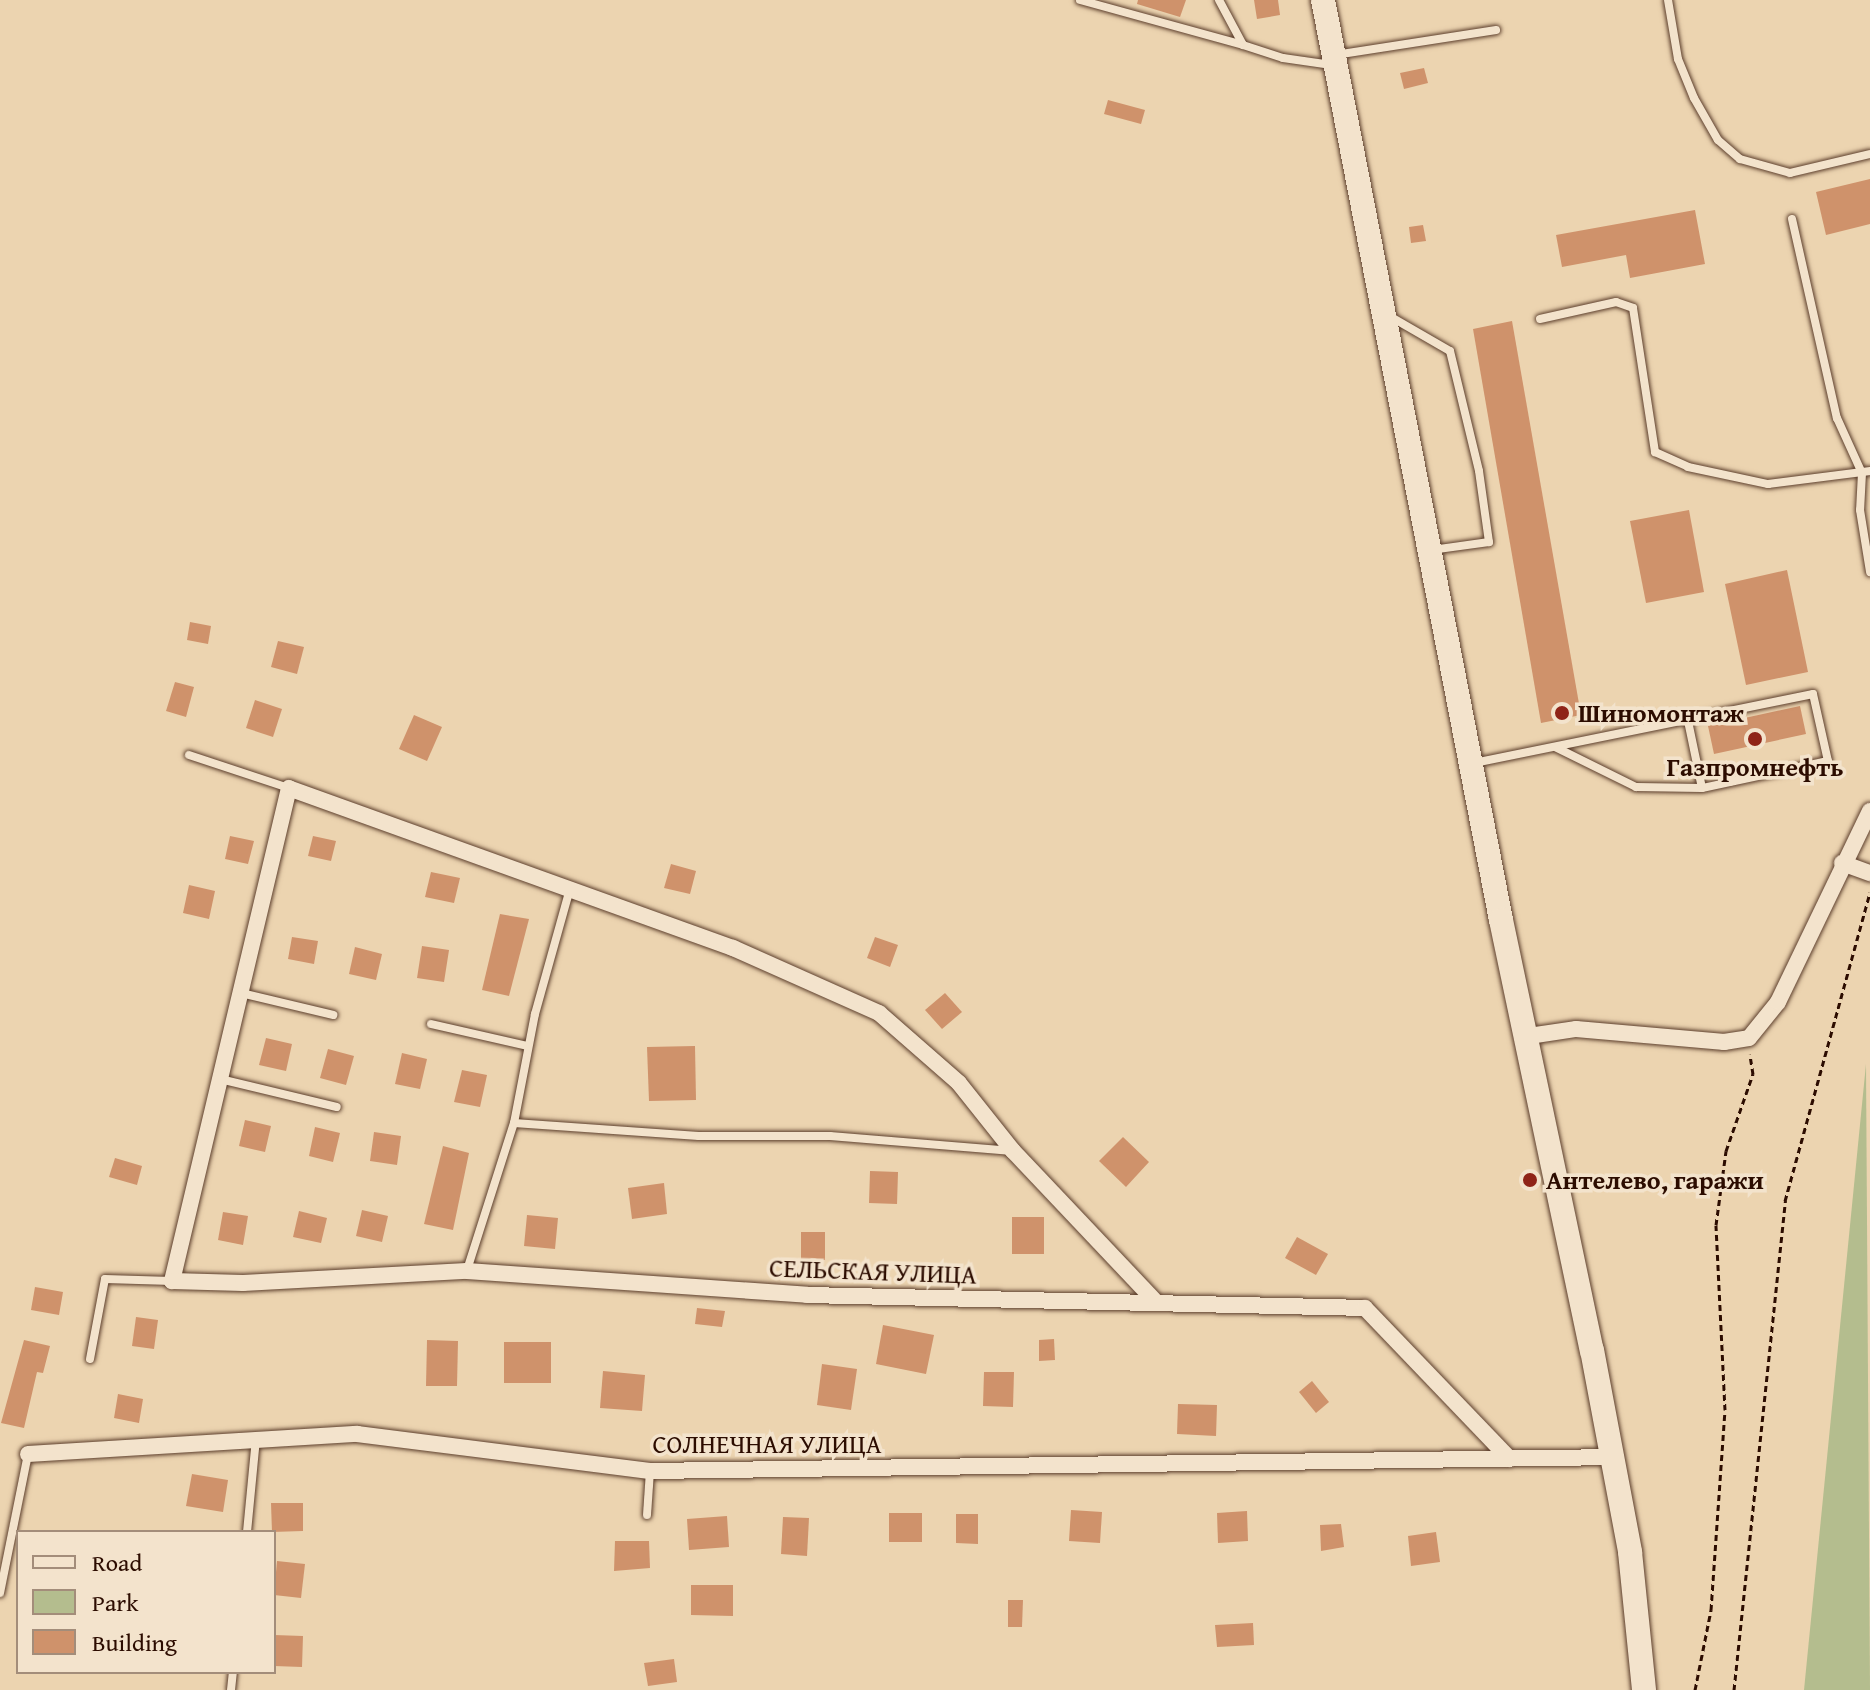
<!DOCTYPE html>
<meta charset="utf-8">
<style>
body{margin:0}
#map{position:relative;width:1870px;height:1690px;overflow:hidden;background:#ecd4b0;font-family:"Gentium Book Plus",serif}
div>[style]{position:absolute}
.green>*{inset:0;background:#b4bd8e}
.building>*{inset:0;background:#cf926b}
.path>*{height:3px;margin-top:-1.5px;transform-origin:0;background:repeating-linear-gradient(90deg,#2c0c00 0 6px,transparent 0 10px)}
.roads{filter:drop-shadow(0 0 2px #5c3e2c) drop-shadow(0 0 2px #5c3e2c)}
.service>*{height:8px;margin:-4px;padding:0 4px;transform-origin:4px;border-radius:4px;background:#f3e3cc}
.minor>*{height:16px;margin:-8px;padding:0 8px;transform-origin:8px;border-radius:8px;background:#f3e3cc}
.secondary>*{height:24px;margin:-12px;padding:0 12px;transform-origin:12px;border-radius:12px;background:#f3e3cc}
.dots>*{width:22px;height:22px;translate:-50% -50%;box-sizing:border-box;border:4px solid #f3e3cc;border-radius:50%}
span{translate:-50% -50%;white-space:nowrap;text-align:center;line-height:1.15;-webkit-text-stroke:7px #f3e3cc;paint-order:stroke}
.poi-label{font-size:26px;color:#2c0c00;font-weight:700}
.left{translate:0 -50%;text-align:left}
.street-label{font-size:26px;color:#2c0c00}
.legend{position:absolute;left:16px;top:1530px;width:260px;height:144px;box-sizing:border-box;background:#f3e3cc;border:2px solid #a38d7a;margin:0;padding:10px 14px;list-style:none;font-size:24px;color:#2c0c00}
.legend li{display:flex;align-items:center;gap:16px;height:40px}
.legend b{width:40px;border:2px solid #a38d7a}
</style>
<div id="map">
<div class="green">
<div style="clip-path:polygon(1866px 1064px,1870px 1690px,1804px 1690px)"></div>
</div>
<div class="building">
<div style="clip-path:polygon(1138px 0,1186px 0,1180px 17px,1137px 4px)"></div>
<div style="clip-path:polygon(1254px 0,1278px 0,1280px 15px,1257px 19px)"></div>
<div style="clip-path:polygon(1424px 68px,1428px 83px,1404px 89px,1400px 73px)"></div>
<div style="clip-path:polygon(1108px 100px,1145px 110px,1141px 124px,1104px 114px)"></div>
<div style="clip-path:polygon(1870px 179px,1870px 224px,1826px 235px,1816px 192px)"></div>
<div style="clip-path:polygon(1695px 210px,1705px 264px,1630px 278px,1626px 255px,1562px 267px,1556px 235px)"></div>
<div style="clip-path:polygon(1423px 225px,1426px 241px,1411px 243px,1409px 227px)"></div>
<div style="clip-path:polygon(1512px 321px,1581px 715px,1541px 723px,1473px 329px)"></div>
<div style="clip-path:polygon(1689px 510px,1704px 592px,1646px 603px,1630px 521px)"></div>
<div style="clip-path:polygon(1787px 570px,1808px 672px,1746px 685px,1725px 584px)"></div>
<div style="clip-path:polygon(190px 622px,211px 626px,208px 644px,187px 640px)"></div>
<div style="clip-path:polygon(278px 641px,304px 647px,297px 674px,271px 667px)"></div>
<div style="clip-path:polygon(175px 682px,194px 687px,186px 717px,166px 711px)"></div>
<div style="clip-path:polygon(255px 700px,282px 709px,273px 737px,246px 728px)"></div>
<div style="clip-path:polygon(1800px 706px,1806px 734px,1714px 754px,1708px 726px)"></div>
<div style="clip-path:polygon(414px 715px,442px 727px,427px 761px,399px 749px)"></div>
<div style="clip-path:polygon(230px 836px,254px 841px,248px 864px,225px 859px)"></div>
<div style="clip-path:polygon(313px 836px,336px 841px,331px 861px,308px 856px)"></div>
<div style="clip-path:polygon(671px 864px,696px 871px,690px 894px,664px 888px)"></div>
<div style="clip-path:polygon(431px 872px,460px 878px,454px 903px,425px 897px)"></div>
<div style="clip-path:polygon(189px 885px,215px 891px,209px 919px,183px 913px)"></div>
<div style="clip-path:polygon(500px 914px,529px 919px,509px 996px,482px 990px)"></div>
<div style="clip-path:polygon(292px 937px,318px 941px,314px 964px,288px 959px)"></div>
<div style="clip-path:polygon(875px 937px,898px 945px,890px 967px,867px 958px)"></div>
<div style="clip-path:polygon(422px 946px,449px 950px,444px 982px,417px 978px)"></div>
<div style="clip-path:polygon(355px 947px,382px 954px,376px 980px,349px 974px)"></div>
<div style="clip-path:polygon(945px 993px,962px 1012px,942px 1029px,925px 1010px)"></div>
<div style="clip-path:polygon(266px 1038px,292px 1044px,286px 1071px,259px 1065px)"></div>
<div style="clip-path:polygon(695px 1046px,696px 1100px,649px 1101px,647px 1047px)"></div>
<div style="clip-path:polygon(328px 1049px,354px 1056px,346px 1085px,320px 1078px)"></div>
<div style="clip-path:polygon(402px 1053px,427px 1059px,420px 1089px,395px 1084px)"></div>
<div style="clip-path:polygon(462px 1070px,487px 1075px,480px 1107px,454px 1102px)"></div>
<div style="clip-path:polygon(245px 1120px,271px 1126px,265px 1152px,239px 1146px)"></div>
<div style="clip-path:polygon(315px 1127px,340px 1133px,333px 1162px,309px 1156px)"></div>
<div style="clip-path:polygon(374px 1132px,401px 1136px,397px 1165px,370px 1161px)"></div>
<div style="clip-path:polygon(1123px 1137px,1149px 1162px,1126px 1187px,1099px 1161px)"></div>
<div style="clip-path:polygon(443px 1146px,469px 1153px,453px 1230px,424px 1224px)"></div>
<div style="clip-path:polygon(115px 1158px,142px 1166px,137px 1185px,109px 1177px)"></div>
<div style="clip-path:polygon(870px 1171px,898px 1172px,897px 1204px,869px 1203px)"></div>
<div style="clip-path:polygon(664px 1183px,667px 1214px,632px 1219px,628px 1188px)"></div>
<div style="clip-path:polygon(362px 1210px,388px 1216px,382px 1242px,356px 1236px)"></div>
<div style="clip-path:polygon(299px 1211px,327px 1218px,321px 1243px,293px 1237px)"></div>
<div style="clip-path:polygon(223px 1212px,248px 1216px,243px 1245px,218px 1240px)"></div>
<div style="clip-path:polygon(527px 1215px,558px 1218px,555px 1249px,524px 1246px)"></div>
<div style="clip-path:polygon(1012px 1217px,1044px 1217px,1044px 1254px,1012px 1254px)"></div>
<div style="clip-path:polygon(801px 1232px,825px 1232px,825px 1260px,801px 1261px)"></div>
<div style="clip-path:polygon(1297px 1237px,1328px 1254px,1316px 1275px,1285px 1258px)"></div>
<div style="clip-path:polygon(35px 1287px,63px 1292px,59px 1315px,31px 1310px)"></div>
<div style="clip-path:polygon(697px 1308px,725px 1311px,722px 1327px,695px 1324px)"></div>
<div style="clip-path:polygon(136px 1317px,158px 1320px,154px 1349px,132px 1346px)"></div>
<div style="clip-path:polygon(883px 1325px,934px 1335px,926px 1374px,876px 1364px)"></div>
<div style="clip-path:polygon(1054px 1339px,1055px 1360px,1039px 1361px,1039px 1340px)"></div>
<div style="clip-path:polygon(24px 1340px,50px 1346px,43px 1373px,37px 1372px,24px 1428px,1px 1423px)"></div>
<div style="clip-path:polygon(427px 1340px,458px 1341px,457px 1386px,426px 1386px)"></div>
<div style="clip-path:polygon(504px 1342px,551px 1342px,551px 1383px,504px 1383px)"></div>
<div style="clip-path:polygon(822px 1364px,857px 1369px,851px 1410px,817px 1405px)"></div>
<div style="clip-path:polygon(603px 1371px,645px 1375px,642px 1411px,600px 1408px)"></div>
<div style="clip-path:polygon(984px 1372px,1014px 1372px,1013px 1407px,983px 1406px)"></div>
<div style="clip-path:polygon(1312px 1381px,1329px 1402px,1316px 1413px,1299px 1392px)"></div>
<div style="clip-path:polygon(118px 1394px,143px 1399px,139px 1423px,114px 1418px)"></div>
<div style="clip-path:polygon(1178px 1404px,1217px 1405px,1216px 1436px,1177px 1434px)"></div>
<div style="clip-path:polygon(192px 1474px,228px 1480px,223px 1512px,186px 1506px)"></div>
<div style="clip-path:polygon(271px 1503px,303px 1503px,303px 1531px,272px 1532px)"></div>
<div style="clip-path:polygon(1071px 1510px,1102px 1512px,1100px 1543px,1069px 1541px)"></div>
<div style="clip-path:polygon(1247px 1511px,1248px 1541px,1218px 1543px,1217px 1513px)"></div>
<div style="clip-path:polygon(889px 1513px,922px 1513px,922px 1542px,889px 1542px)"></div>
<div style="clip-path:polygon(956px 1514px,978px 1514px,978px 1544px,956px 1543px)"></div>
<div style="clip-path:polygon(727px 1516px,729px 1547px,689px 1550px,687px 1519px)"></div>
<div style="clip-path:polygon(783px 1517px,809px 1518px,807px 1556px,781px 1554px)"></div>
<div style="clip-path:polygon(1341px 1524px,1344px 1547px,1321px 1551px,1320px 1525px)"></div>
<div style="clip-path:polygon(1436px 1532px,1440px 1562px,1411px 1566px,1408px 1536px)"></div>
<div style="clip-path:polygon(615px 1541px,649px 1541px,650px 1568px,614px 1571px)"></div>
<div style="clip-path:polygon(277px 1561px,305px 1564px,301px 1598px,274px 1595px)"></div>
<div style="clip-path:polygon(691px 1585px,733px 1585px,733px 1616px,691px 1615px)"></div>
<div style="clip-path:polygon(1008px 1600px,1023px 1600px,1022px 1627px,1008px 1627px)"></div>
<div style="clip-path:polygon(1253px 1623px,1254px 1645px,1217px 1647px,1215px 1625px)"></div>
<div style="clip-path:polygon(274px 1635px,303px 1636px,302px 1667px,274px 1666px)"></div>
<div style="clip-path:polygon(674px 1659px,677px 1682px,648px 1686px,644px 1663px)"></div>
</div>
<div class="path">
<div style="left:1695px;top:1690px;width:82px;rotate:-78.7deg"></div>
<div style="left:1711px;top:1610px;width:200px;rotate:-86deg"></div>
<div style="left:1725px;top:1410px;width:185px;rotate:-92.8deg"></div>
<div style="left:1716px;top:1225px;width:75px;rotate:-82.3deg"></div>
<div style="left:1726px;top:1151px;width:82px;rotate:-70.7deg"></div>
<div style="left:1753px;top:1074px;width:20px;rotate:-99deg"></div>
<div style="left:1734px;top:1690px;width:492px;rotate:-84deg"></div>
<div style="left:1785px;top:1201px;width:320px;rotate:-74.6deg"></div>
</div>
<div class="roads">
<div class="service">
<div style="left:1080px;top:0;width:169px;rotate:15.4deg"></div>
<div style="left:1219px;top:0;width:51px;rotate:61.9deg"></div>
<div style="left:1243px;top:45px;width:42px;rotate:18deg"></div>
<div style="left:1283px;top:58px;width:49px;rotate:8.3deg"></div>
<div style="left:1668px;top:0;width:60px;rotate:80.4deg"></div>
<div style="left:1678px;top:59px;width:42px;rotate:67.7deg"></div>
<div style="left:1694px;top:98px;width:48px;rotate:60.3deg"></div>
<div style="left:1718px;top:140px;width:29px;rotate:41deg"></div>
<div style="left:1740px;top:159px;width:52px;rotate:15.6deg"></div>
<div style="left:1790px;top:173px;width:82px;rotate:-13.4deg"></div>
<div style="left:1335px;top:55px;width:163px;rotate:-8.8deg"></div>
<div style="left:1792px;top:219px;width:204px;rotate:77.3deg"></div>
<div style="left:1837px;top:418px;width:60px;rotate:65.6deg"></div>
<div style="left:1862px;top:473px;width:37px;rotate:93deg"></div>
<div style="left:1860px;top:510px;width:63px;rotate:80.8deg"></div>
<div style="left:1391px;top:317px;width:68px;rotate:30deg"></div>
<div style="left:1450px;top:351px;width:123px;rotate:76.4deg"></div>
<div style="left:1479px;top:471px;width:72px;rotate:82deg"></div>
<div style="left:1489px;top:542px;width:59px;rotate:172.1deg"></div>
<div style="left:1540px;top:319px;width:78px;rotate:-12.6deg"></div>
<div style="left:1616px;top:302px;width:18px;rotate:19deg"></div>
<div style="left:1633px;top:308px;width:146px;rotate:81.3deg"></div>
<div style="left:1655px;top:452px;width:36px;rotate:24deg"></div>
<div style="left:1688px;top:467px;width:82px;rotate:12deg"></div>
<div style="left:1768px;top:484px;width:103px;rotate:-7.3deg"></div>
<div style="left:1688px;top:721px;width:68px;rotate:78.2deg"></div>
<div style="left:189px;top:755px;width:105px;rotate:18.3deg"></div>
<div style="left:1474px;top:763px;width:346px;rotate:-11.5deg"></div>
<div style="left:1813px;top:694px;width:69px;rotate:77.4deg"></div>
<div style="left:1828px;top:761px;width:129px;rotate:167.9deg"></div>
<div style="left:1702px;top:788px;width:66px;rotate:-179.1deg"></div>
<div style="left:1636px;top:787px;width:90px;rotate:-153.7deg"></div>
<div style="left:241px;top:993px;width:95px;rotate:13.4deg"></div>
<div style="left:431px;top:1024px;width:99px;rotate:12.8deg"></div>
<div style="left:220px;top:1079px;width:120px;rotate:13.5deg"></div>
<div style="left:514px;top:1123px;width:185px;rotate:4deg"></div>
<div style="left:699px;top:1136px;width:131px"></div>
<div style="left:830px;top:1136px;width:183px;rotate:4.7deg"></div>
<div style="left:467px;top:1270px;width:154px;rotate:-72.3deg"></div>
<div style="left:514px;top:1123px;width:111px;rotate:-79.1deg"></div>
<div style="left:535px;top:1014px;width:127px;rotate:-74.4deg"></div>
<div style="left:90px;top:1359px;width:81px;rotate:-79.4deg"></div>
<div style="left:105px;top:1279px;width:67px;rotate:1.7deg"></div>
<div style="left:647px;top:1515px;width:44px;rotate:-86.1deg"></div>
<div style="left:247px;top:1532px;width:94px;rotate:-84.5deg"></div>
<div style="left:0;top:1593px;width:142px;rotate:-78.6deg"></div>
<div style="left:231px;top:1690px;width:18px;rotate:-84deg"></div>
</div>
<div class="minor">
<div style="left:1842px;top:863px;width:30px;rotate:20deg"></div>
<div style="left:1529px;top:1036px;width:48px;rotate:-8.5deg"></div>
<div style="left:1576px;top:1029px;width:149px;rotate:5deg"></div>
<div style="left:1724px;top:1042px;width:25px;rotate:-9deg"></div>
<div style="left:1749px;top:1038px;width:46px;rotate:-51.1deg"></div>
<div style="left:1778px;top:1002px;width:212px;rotate:-64.3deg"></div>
<div style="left:1154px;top:1300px;width:205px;rotate:-133.4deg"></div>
<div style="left:1013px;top:1151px;width:87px;rotate:-128.5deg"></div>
<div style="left:959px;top:1083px;width:106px;rotate:-138.8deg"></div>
<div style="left:879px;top:1013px;width:160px;rotate:-156deg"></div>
<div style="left:733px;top:948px;width:472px;rotate:-160.2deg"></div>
<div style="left:289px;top:788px;width:507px;rotate:103.35deg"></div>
<div style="left:172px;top:1281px;width:71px;rotate:1.6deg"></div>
<div style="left:243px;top:1283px;width:224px;rotate:-3.1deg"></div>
<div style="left:467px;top:1271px;width:341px;rotate:4deg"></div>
<div style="left:807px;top:1295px;width:558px;rotate:1.33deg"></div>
<div style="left:1365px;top:1308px;width:209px;rotate:46.2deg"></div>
<div style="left:28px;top:1454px;width:330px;rotate:-3.5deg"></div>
<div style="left:357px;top:1434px;width:295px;rotate:7.2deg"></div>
<div style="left:650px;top:1471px;width:962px;rotate:-0.83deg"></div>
</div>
<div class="secondary">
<div style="left:1323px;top:0;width:937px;rotate:79.05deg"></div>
<div style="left:1501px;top:920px;width:440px;rotate:78.1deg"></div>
<div style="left:1592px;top:1350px;width:206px;rotate:79.3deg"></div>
<div style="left:1630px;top:1552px;width:139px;rotate:84.2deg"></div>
</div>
</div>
<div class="dots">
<div style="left:1562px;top:713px;background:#8f2418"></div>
<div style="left:1755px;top:739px;background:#8f2418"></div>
<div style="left:1530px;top:1180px;background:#8f2418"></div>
</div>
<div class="poi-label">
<span class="left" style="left:1578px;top:713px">Шиномонтаж</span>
<span style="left:1755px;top:767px">Газпромнефть</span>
<span class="left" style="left:1546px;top:1180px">Антелево, гаражи</span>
</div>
<div class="street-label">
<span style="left:873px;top:1271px;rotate:2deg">СЕЛЬСКАЯ УЛИЦА</span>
<span style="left:767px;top:1444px">СОЛНЕЧНАЯ УЛИЦА</span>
</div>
<ul class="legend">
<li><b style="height:10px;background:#f3e3cc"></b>Road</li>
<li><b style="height:22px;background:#b4bd8e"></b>Park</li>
<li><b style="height:22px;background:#cf926b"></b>Building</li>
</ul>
</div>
